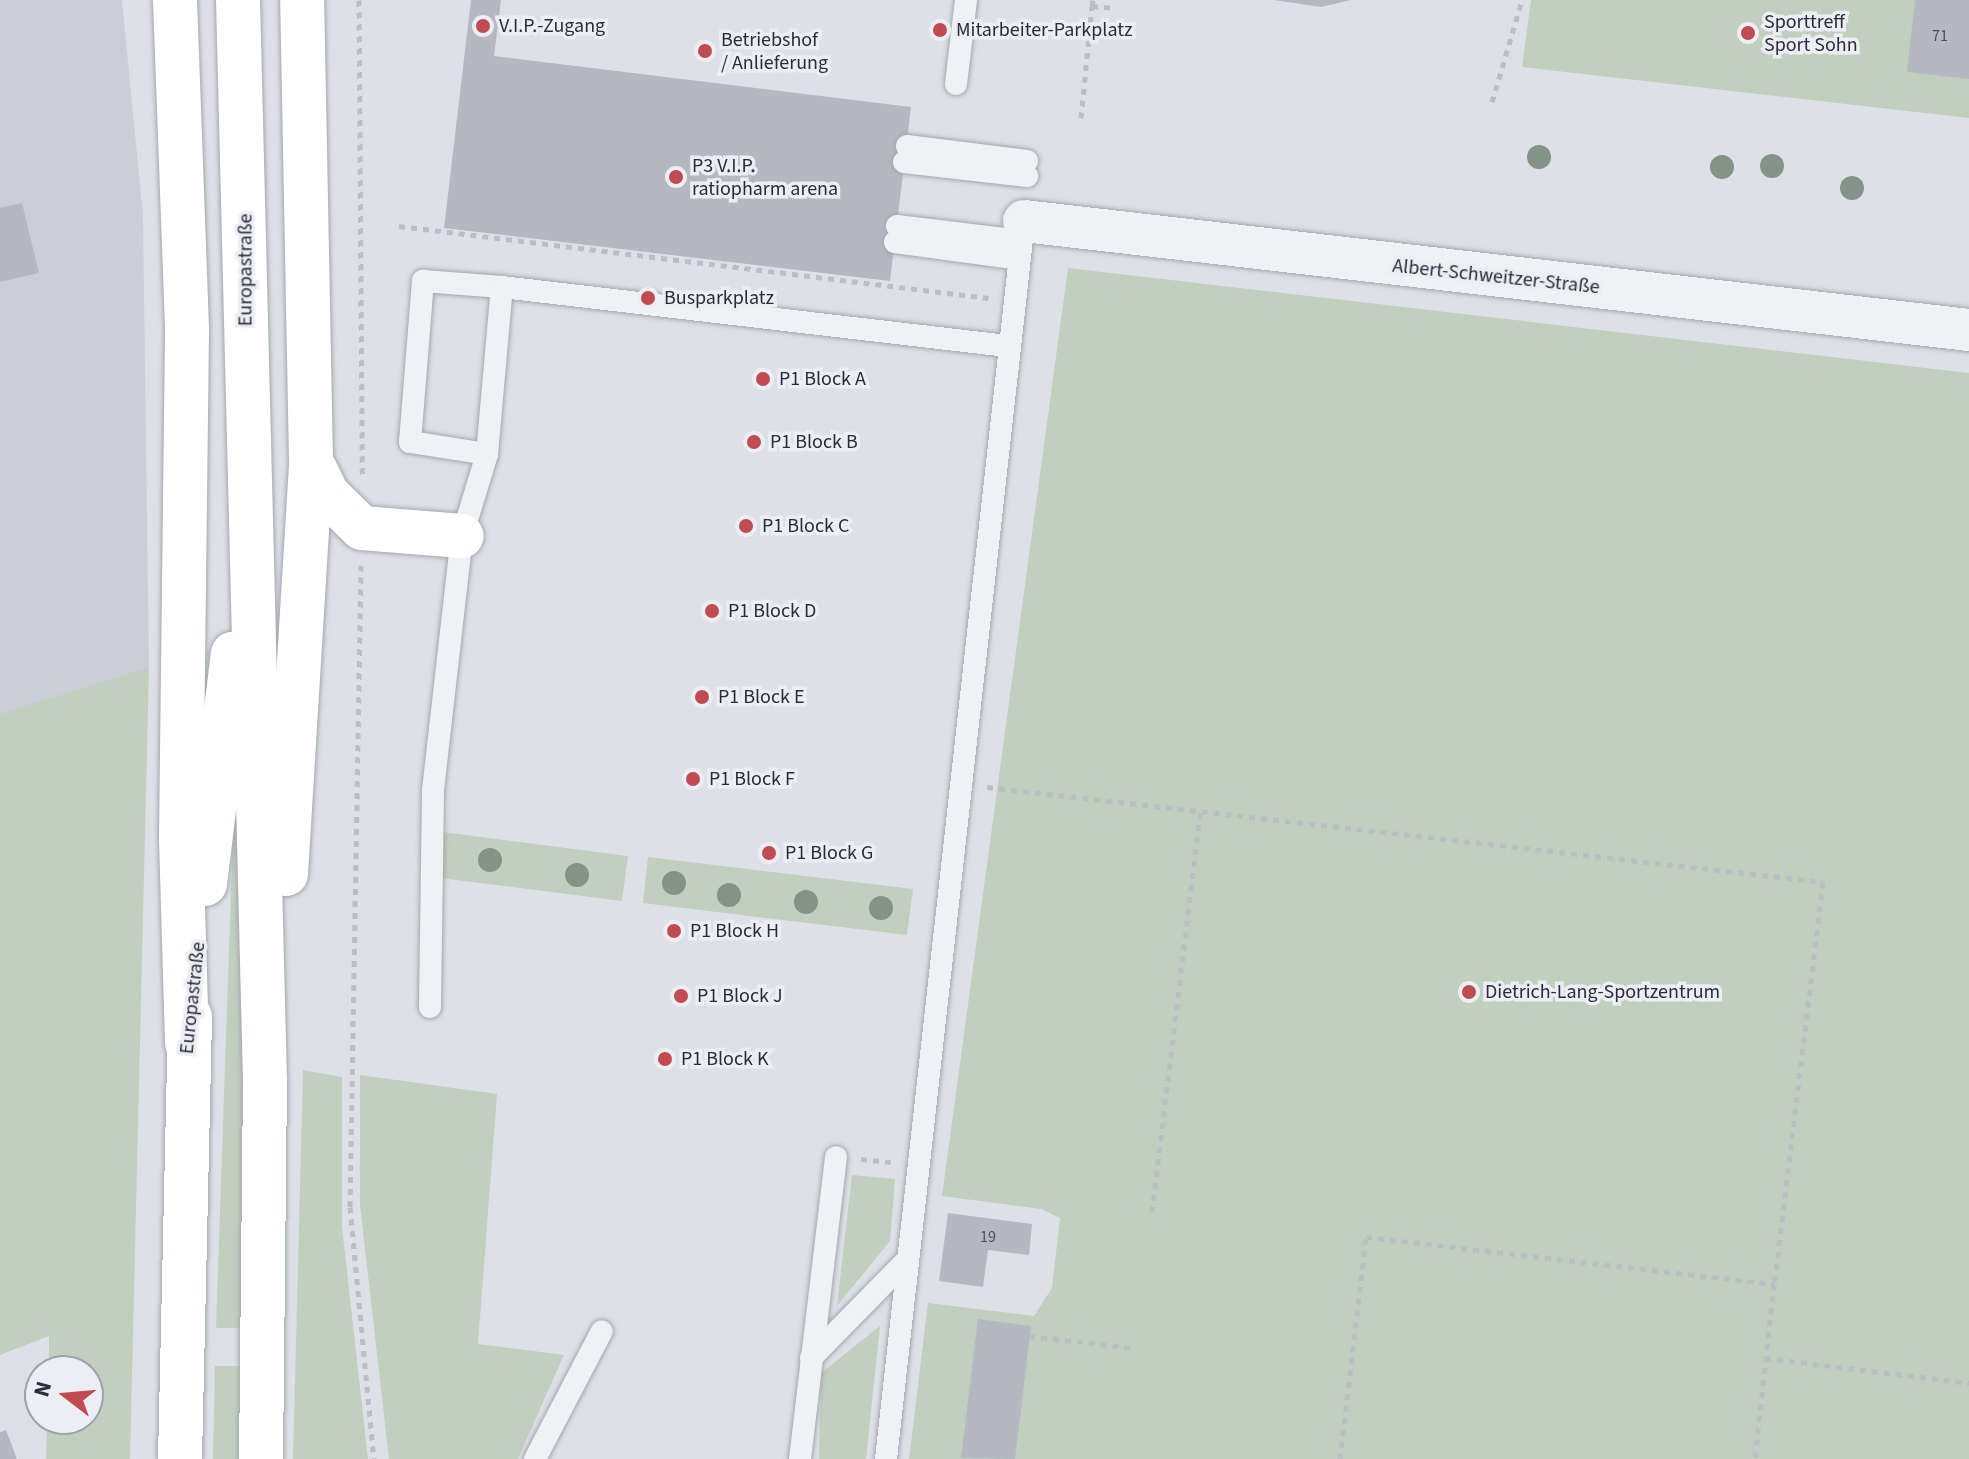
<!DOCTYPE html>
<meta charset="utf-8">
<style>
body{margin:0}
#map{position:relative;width:1969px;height:1459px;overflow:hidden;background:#dde0e6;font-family:"Source Sans 3",sans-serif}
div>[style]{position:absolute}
.built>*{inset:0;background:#ccced7}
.green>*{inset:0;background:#c1cfbf}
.building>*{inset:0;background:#b5b8c2}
.path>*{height:5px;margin-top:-2.5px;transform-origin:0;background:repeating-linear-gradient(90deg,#bbbec4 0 6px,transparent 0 12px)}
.roads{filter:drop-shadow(0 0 2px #a3a7af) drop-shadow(0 0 2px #a3a7af)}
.service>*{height:22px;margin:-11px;padding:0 11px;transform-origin:11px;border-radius:11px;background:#eff1f4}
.minor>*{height:42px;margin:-21px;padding:0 21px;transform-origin:21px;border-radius:21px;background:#eff1f4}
.primary>*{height:44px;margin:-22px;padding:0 22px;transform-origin:22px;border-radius:22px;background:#fff}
.trees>*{width:24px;height:24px;margin:-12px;border-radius:50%;background:#839486}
.dots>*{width:22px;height:22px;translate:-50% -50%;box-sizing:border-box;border:4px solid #eceef3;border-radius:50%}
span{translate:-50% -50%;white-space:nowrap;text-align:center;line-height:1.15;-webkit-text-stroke:7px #eceef3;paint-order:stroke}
.number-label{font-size:16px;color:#4b505d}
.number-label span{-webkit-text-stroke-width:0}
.poi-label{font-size:20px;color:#282d3b}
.left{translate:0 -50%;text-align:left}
.street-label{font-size:20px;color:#282d3b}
.north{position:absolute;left:24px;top:1355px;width:80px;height:80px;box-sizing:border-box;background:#eceef3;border:2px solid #9ea1a9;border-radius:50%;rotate:286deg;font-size:22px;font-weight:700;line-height:32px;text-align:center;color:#282d3b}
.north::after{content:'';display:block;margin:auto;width:28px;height:36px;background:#c04c51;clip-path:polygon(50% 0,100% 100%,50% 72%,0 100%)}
</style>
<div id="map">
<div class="built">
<div style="clip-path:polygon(0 0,122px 0,143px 216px,149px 667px,0 721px)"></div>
</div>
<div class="green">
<div style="clip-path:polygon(1531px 0,1969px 0,1969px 118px,1522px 67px)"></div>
<div style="clip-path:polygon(1068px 268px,1969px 373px,1969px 1459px,909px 1459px,928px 1303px,1034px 1316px,1052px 1288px,1060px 1218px,1041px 1209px,942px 1196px)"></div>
<div style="clip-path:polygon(149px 667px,130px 1459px,46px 1459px,47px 1419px,88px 1419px,88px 1371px,49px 1371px,49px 1336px,0 1355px,0 714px)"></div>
<div style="clip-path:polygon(233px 832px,245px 832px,243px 1328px,216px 1328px)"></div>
<div style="clip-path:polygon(442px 832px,628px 856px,622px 901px,440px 878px)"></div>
<div style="clip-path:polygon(648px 857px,913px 889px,907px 935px,643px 903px)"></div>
<div style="clip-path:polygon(303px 1070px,342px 1077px,342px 1227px,368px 1459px,293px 1459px)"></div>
<div style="clip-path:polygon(360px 1075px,497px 1094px,478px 1344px,564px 1355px,518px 1459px,389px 1459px,360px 1205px)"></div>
<div style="clip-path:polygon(852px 1175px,895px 1179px,890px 1241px,837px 1306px)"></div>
<div style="clip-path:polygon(880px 1326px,866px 1459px,819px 1459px,821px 1373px)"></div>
<div style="clip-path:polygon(215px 1366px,242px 1366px,240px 1459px,213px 1459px)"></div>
</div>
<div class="building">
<div style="clip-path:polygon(471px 0,501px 0,494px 56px,911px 107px,890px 281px,444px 228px)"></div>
<div style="clip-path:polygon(1274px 0,1351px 0,1321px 7px)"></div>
<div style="clip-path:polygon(1915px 0,1969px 0,1969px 79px,1907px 72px)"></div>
<div style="clip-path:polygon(22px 203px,39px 273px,0 282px,0 208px)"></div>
<div style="clip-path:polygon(948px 1213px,1032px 1224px,1029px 1255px,988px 1250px,983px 1287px,939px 1281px)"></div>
<div style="clip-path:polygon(978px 1319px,1031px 1326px,1015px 1459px,961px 1458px)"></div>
<div style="clip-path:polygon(6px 1430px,17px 1459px,0 1459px,0 1432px)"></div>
</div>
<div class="path">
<div style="left:359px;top:0;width:475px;rotate:89.6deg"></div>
<div style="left:1093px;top:0;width:6px;rotate:99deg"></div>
<div style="left:1092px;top:6px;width:24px;rotate:5deg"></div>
<div style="left:1492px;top:102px;width:106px;rotate:-73.6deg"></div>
<div style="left:1081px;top:118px;width:113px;rotate:-84.4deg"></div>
<div style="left:399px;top:226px;width:594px;rotate:6.96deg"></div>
<div style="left:361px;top:565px;width:642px;rotate:90.98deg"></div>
<div style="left:350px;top:1207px;width:253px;rotate:84.6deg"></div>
<div style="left:987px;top:787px;width:841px;rotate:6.48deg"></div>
<div style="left:1823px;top:882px;width:405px;rotate:96.9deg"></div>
<div style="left:861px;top:1159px;width:30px;rotate:6deg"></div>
<div style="left:1152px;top:1212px;width:407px;rotate:-83.1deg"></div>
<div style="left:1029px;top:1336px;width:107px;rotate:6.5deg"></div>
<div style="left:1765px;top:1358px;width:206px;rotate:7deg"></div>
<div style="left:1340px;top:1459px;width:224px;rotate:-83.3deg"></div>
<div style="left:1366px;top:1237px;width:411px;rotate:6.6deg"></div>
<div style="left:1774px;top:1284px;width:176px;rotate:96.2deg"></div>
</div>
<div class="roads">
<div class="service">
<div style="left:956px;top:84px;width:85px;rotate:-83.2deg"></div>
<div style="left:907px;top:146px;width:121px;rotate:7.1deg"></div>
<div style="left:904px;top:162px;width:124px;rotate:6.5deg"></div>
<div style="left:897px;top:226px;width:125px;rotate:6.9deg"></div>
<div style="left:895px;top:242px;width:125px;rotate:7.8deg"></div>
<div style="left:487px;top:454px;width:78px;rotate:-171.1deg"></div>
<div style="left:410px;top:442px;width:162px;rotate:-85.4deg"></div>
<div style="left:423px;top:281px;width:79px;rotate:4.3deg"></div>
<div style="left:430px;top:1007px;width:217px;rotate:-89.2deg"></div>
<div style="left:433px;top:790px;width:256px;rotate:-83.5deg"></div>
<div style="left:462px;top:536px;width:86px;rotate:-73deg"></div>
<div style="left:487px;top:454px;width:168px;rotate:-84.9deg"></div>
<div style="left:502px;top:287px;width:508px;rotate:6.66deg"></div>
<div style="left:811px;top:1358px;width:133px;rotate:-45.6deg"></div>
<div style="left:535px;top:1459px;width:144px;rotate:-62.4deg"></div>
<div style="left:800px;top:1459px;width:304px;rotate:-83.2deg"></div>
<div style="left:886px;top:1459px;width:1246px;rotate:-83.64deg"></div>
</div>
<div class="minor">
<div style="left:1024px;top:221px;width:951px;rotate:6.58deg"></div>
</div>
<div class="primary">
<div style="left:175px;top:0;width:332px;rotate:87.9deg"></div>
<div style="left:187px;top:332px;width:508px;rotate:90.68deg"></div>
<div style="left:181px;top:840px;width:203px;rotate:88.3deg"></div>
<div style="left:238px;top:0;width:1080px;rotate:88.57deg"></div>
<div style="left:265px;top:1080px;width:379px;rotate:90.6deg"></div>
<div style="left:311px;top:461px;width:37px;rotate:64deg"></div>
<div style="left:327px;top:494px;width:49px;rotate:44.2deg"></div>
<div style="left:362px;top:528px;width:100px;rotate:4.6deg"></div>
<div style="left:286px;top:874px;width:414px;rotate:-86.5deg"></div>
<div style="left:311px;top:461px;width:461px;rotate:-91.1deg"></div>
<div style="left:205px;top:884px;width:232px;rotate:-83.1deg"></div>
<div style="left:180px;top:1459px;width:443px;rotate:-88.7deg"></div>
</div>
</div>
<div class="trees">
<div style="left:1539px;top:157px"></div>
<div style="left:1772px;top:166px"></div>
<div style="left:1722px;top:167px"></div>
<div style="left:1852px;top:188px"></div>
<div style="left:490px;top:860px"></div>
<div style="left:577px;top:875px"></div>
<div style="left:674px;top:883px"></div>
<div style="left:729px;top:895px"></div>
<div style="left:806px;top:902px"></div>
<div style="left:881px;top:908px"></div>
</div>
<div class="dots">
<div style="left:483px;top:26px;background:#c04c51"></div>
<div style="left:940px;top:30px;background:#c04c51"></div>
<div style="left:1748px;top:33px;background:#c04c51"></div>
<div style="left:705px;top:51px;background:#c04c51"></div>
<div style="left:676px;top:177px;background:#c04c51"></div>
<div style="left:648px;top:298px;background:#c04c51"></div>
<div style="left:763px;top:379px;background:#c04c51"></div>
<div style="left:754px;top:442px;background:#c04c51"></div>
<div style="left:746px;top:526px;background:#c04c51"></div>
<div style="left:712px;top:611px;background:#c04c51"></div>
<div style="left:702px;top:697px;background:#c04c51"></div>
<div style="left:693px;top:779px;background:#c04c51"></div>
<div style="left:769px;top:853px;background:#c04c51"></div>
<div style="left:674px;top:931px;background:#c04c51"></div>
<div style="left:1469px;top:992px;background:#c04c51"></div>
<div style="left:681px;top:996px;background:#c04c51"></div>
<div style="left:665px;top:1059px;background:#c04c51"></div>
</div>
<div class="number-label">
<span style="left:1940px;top:36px">71</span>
<span style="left:988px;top:1237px">19</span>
</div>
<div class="poi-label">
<span class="left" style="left:1764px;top:34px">Sporttreff<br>Sport Sohn</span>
<span class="left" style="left:499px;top:26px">V.I.P.-Zugang</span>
<span class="left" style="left:956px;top:30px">Mitarbeiter-Parkplatz</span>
<span class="left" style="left:721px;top:52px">Betriebshof<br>/ Anlieferung</span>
<span class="left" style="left:692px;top:178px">P3 V.I.P.<br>ratiopharm arena</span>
<span class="left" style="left:664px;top:298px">Busparkplatz</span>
<span class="left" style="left:779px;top:379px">P1 Block A</span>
<span class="left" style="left:770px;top:442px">P1 Block B</span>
<span class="left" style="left:762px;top:526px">P1 Block C</span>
<span class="left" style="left:728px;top:611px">P1 Block D</span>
<span class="left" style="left:718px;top:697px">P1 Block E</span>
<span class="left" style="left:709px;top:779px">P1 Block F</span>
<span class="left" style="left:785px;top:853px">P1 Block G</span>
<span class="left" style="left:690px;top:931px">P1 Block H</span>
<span class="left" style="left:1485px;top:992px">Dietrich-Lang-Sportzentrum</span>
<span class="left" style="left:697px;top:996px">P1 Block J</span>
<span class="left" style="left:681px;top:1059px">P1 Block K</span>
</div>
<div class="street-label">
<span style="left:246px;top:270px;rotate:-90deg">Europastraße</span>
<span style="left:1496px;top:277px;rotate:6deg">Albert-Schweitzer-Straße</span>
<span style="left:193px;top:998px;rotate:-84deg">Europastraße</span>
</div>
<div class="north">N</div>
</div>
